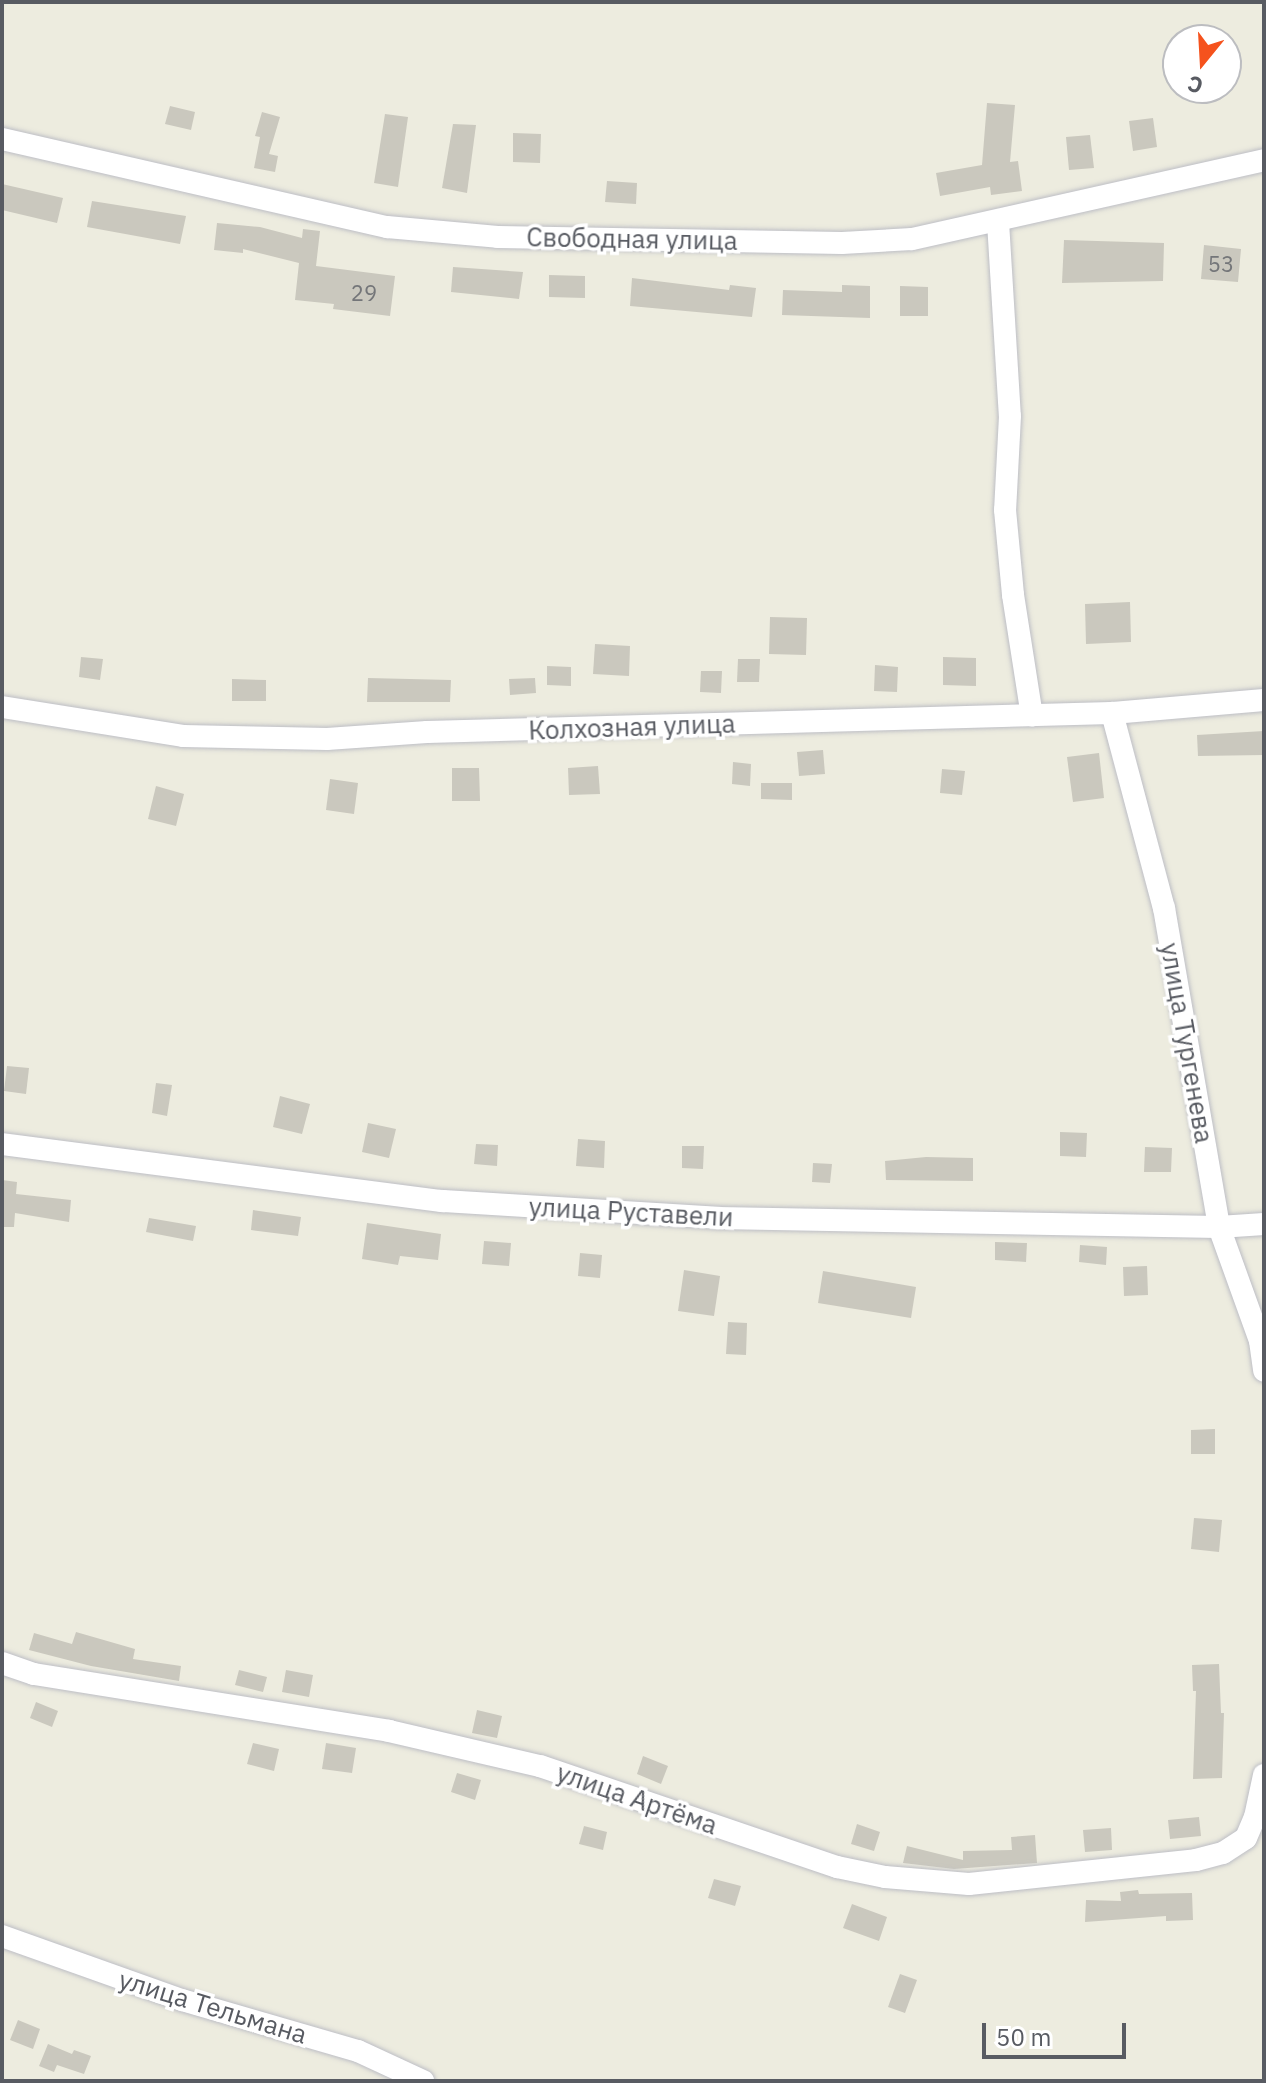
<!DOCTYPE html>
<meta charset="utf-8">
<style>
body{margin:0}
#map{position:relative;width:1266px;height:2083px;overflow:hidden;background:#edecdf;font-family:"IBM Plex Sans",sans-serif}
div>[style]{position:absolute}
.building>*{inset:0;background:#cac8be}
.roads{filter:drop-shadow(0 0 2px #bdbec5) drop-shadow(0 0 2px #bdbec5)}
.street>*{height:22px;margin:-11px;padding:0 11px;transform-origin:11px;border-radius:11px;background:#fff}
span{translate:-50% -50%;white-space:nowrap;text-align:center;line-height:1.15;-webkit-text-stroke:7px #fff;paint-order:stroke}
.number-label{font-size:22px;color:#747679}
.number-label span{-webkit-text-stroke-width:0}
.street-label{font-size:26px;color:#585b62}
.frame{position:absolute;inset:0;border:4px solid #585b62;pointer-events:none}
.north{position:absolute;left:1162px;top:24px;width:80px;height:80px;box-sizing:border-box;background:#fff;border:2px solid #bcbdc0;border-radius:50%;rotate:198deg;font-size:22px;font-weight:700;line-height:32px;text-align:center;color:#585b62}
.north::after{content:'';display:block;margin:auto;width:28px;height:36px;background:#f5521d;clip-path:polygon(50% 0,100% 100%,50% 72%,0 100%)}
.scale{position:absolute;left:982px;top:2023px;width:144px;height:36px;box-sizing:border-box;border:4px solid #585b62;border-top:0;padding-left:10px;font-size:24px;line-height:28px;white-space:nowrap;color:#585b62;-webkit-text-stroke:6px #fff;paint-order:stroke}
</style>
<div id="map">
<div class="building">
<div style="clip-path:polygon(987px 103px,1015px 105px,1010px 162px,1018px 161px,1022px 191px,991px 195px,990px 187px,940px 196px,936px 173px,982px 165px)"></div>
<div style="clip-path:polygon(170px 106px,195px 112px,191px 130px,165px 124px)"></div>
<div style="clip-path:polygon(262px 112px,280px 117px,269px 154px,278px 156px,275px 172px,254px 168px,260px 137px,255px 136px)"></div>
<div style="clip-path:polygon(385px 114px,408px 117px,398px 187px,374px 183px)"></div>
<div style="clip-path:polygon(1153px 118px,1157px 147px,1133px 151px,1129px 121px)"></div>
<div style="clip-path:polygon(453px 124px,476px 125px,467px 193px,442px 188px)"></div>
<div style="clip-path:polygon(513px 133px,541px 134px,540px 163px,513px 162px)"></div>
<div style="clip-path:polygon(1090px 135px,1094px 168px,1069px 170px,1066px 137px)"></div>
<div style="clip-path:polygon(607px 181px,637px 183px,636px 204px,605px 202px)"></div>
<div style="clip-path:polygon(2px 184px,63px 198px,57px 223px,2px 210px)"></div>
<div style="clip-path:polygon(92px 201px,186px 216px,180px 244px,87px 227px)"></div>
<div style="clip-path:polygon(217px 223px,260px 227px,302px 238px,303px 229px,320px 231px,316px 266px,395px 276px,390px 316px,333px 309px,334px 304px,295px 300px,299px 263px,243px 249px,243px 253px,214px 250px)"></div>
<div style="clip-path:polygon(1064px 240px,1164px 243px,1163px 281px,1062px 283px)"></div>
<div style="clip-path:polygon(1204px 245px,1241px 249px,1238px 282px,1201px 279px)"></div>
<div style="clip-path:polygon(453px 267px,523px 272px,519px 299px,451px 292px)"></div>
<div style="clip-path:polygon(549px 275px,585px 276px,585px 298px,549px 297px)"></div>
<div style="clip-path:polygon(632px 278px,729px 290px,730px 285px,756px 288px,752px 317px,630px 306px)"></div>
<div style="clip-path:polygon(842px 285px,870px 286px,870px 318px,782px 315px,783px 290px,842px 292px)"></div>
<div style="clip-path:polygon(900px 286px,928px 287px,928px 316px,900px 316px)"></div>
<div style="clip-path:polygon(1130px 602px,1131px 642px,1086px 644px,1085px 604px)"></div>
<div style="clip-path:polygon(770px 617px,807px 618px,806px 655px,769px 654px)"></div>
<div style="clip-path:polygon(595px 644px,630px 646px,629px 676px,593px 674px)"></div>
<div style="clip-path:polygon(81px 657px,103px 659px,100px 680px,79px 677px)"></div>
<div style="clip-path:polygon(943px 657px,976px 658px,976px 686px,943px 685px)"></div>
<div style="clip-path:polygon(738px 659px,760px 659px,759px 682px,737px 682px)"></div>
<div style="clip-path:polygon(875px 665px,898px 667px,897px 692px,874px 691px)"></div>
<div style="clip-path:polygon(547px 666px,571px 667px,571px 686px,547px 685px)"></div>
<div style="clip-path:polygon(701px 671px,722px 671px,721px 693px,700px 692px)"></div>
<div style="clip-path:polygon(368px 678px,451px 680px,450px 702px,367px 702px)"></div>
<div style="clip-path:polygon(535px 678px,536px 693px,510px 695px,509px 679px)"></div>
<div style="clip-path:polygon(232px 679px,266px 680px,266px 701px,232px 701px)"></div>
<div style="clip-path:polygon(1264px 731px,1264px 755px,1198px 756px,1197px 735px)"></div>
<div style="clip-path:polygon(823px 750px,825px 774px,799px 776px,797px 752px)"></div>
<div style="clip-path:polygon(1099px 753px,1104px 798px,1073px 802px,1067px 757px)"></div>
<div style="clip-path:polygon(733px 762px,751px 764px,750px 786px,732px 784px)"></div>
<div style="clip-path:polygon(598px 766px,600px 794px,569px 795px,568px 768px)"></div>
<div style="clip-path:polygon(452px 768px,479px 768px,480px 801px,452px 801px)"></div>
<div style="clip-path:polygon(942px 769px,965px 771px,962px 795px,940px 793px)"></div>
<div style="clip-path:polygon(330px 779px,358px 783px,354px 814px,326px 810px)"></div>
<div style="clip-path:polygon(761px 783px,792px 783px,792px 800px,761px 799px)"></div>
<div style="clip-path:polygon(156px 786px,184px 794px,176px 826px,148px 819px)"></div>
<div style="clip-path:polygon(7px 1066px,29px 1068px,26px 1094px,4px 1091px)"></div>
<div style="clip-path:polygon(156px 1083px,172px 1085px,167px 1116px,152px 1113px)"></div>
<div style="clip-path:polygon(280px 1096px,310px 1104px,302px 1134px,273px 1127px)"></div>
<div style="clip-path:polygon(368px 1123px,396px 1129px,389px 1158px,362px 1152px)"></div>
<div style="clip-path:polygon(1060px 1132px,1087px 1133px,1086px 1157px,1060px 1156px)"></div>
<div style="clip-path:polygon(578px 1139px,605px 1141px,604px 1168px,576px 1166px)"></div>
<div style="clip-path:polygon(476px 1144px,498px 1145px,497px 1166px,474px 1164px)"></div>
<div style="clip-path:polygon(682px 1146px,704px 1146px,703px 1169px,682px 1168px)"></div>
<div style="clip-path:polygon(1145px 1147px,1172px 1148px,1171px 1172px,1144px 1172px)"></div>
<div style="clip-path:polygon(926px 1157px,973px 1158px,973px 1181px,886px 1180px,885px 1161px)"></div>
<div style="clip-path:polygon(813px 1163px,832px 1164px,830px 1183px,812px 1182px)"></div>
<div style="clip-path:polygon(2px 1180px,17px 1182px,16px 1194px,71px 1200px,69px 1222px,15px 1213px,14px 1227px,2px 1227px)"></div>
<div style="clip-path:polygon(253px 1210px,301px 1217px,298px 1236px,251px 1230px)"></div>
<div style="clip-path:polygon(149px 1218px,196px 1226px,193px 1241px,146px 1232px)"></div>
<div style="clip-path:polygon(367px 1223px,441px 1234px,438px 1260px,400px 1256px,398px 1265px,362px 1259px)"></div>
<div style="clip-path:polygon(484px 1241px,511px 1243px,509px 1266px,482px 1264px)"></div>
<div style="clip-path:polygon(995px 1242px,1027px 1243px,1026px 1262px,995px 1260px)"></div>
<div style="clip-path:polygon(1080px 1245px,1107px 1247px,1106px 1265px,1079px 1262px)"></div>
<div style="clip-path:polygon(580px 1253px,602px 1255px,600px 1278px,578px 1276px)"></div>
<div style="clip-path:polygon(1147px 1266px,1148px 1295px,1124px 1296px,1123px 1267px)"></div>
<div style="clip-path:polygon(684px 1270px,720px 1276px,714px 1316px,678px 1311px)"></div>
<div style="clip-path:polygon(823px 1271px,916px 1287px,911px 1318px,818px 1303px)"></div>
<div style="clip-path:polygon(728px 1322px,747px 1323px,746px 1355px,726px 1354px)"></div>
<div style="clip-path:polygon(1215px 1429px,1215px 1454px,1191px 1454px,1191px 1430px)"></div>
<div style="clip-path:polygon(1194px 1518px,1222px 1520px,1219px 1552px,1191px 1549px)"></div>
<div style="clip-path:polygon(76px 1632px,135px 1649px,133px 1659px,181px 1666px,179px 1681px,91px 1666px,29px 1650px,34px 1633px,72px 1644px)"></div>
<div style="clip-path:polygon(1219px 1664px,1221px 1713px,1224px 1713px,1222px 1778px,1193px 1779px,1196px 1691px,1193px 1691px,1192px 1665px)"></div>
<div style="clip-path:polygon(239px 1670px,267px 1677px,263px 1692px,235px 1685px)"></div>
<div style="clip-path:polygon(286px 1670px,313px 1675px,309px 1697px,282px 1692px)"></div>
<div style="clip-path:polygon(36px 1702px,58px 1711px,52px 1727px,30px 1718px)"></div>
<div style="clip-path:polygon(477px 1710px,502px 1716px,497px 1738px,472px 1733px)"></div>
<div style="clip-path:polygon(253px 1743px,279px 1749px,274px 1771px,247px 1764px)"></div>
<div style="clip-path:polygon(326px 1743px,356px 1748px,352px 1773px,322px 1769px)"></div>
<div style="clip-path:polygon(643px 1756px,668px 1766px,661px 1784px,637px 1774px)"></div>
<div style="clip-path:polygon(457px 1773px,481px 1780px,475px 1800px,451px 1792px)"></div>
<div style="clip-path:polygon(1199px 1817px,1201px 1836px,1170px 1839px,1168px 1820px)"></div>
<div style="clip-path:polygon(857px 1824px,880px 1832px,874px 1851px,851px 1844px)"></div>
<div style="clip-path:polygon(584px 1826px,607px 1832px,603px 1850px,579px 1844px)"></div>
<div style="clip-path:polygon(1111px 1828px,1112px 1850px,1085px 1852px,1083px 1830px)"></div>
<div style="clip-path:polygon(1035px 1835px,1037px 1863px,954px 1869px,903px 1863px,907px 1846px,963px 1860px,963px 1851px,1012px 1850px,1011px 1837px)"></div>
<div style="clip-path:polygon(714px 1879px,741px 1886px,735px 1906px,708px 1898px)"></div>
<div style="clip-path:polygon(1138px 1890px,1139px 1894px,1192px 1893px,1193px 1920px,1166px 1921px,1166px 1916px,1085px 1922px,1086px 1900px,1121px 1901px,1120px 1892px)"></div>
<div style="clip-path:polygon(852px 1904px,887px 1917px,879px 1941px,843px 1928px)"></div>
<div style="clip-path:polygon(900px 1974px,917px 1980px,905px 2013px,888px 2007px)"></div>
<div style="clip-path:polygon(18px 2020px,40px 2029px,33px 2049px,10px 2040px)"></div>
<div style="clip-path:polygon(48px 2044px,72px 2054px,74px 2050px,91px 2056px,84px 2074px,57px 2065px,54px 2072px,39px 2066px)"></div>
</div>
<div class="roads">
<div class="street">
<div style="left:2px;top:139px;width:395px;rotate:12.9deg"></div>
<div style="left:387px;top:227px;width:111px;rotate:5.1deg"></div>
<div style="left:498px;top:237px;width:344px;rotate:1deg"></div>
<div style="left:842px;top:243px;width:70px;rotate:-3.3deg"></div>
<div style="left:912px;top:239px;width:361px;rotate:-12.6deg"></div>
<div style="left:998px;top:222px;width:194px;rotate:86.5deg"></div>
<div style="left:1010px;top:416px;width:94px;rotate:93deg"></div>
<div style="left:1005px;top:510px;width:85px;rotate:84.6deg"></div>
<div style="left:1013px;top:595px;width:122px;rotate:81.1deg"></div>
<div style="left:2px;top:707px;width:183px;rotate:9.1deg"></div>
<div style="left:183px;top:736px;width:144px;rotate:1.2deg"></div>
<div style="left:327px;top:739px;width:100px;rotate:-4deg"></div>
<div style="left:427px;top:732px;width:685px;rotate:-1.59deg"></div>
<div style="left:1112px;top:713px;width:153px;rotate:-4.9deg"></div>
<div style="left:1112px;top:713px;width:202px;rotate:75.1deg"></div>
<div style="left:1164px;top:908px;width:324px;rotate:80.2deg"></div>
<div style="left:1219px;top:1227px;width:121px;rotate:70.2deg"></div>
<div style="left:1260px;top:1341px;width:30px;rotate:82deg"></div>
<div style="left:2px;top:1144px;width:444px;rotate:7.4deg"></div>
<div style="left:442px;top:1201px;width:277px;rotate:3.5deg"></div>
<div style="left:718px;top:1218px;width:501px;rotate:1.03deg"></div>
<div style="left:1219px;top:1227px;width:45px;rotate:-3.8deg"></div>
<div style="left:2px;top:1663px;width:34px;rotate:19deg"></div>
<div style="left:34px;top:1674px;width:360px;rotate:9.1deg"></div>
<div style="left:389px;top:1731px;width:155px;rotate:13.1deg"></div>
<div style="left:540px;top:1766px;width:314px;rotate:18.8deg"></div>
<div style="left:837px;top:1867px;width:49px;rotate:11.8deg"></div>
<div style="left:885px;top:1877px;width:84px;rotate:4.8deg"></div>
<div style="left:969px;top:1884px;width:228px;rotate:-6deg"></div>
<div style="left:1196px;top:1860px;width:28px;rotate:-15deg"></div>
<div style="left:1223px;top:1853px;width:27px;rotate:-33deg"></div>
<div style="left:1246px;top:1838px;width:23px;rotate:-67deg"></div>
<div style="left:1255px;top:1817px;width:43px;rotate:-77.9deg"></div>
<div style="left:2px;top:1936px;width:191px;rotate:19.6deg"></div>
<div style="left:182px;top:2000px;width:183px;rotate:16.2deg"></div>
<div style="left:358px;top:2051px;width:72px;rotate:24.8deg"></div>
</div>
</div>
<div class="number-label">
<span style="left:1221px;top:264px">53</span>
<span style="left:364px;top:293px">29</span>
</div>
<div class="street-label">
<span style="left:632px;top:239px;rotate:1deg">Свободная улица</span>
<span style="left:632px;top:727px;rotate:-2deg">Колхозная улица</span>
<span style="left:1187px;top:1043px;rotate:80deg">улица Тургенева</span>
<span style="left:631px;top:1212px;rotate:3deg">улица Руставели</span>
<span style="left:637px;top:1799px;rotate:19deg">улица Артёма</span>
<span style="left:213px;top:2007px;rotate:17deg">улица Тельмана</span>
</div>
<div class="frame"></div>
<div class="north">С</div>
<div class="scale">50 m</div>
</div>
